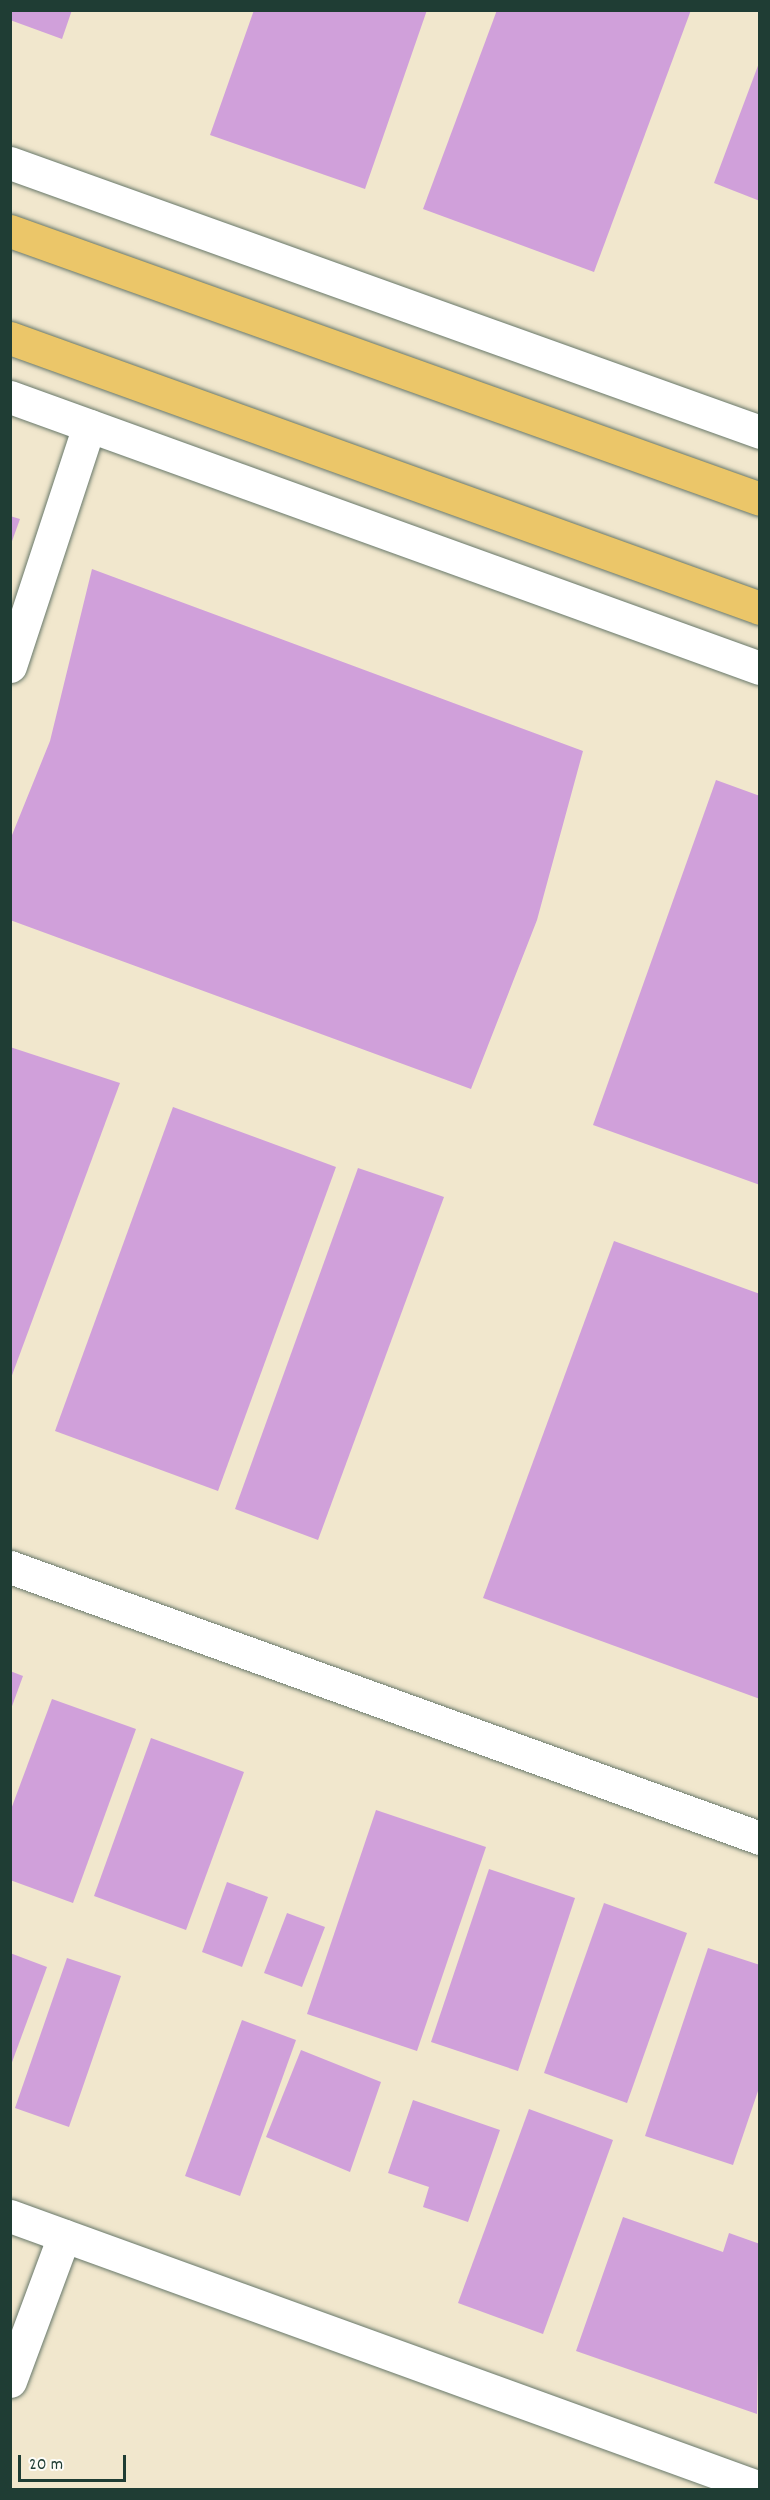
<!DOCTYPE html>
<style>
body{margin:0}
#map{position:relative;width:770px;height:2500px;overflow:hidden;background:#f1e7cd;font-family:Dekko,sans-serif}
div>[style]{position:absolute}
.building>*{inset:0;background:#d0a0da}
.roads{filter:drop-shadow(0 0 2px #68786a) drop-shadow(0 0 2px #68786a)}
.minor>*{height:33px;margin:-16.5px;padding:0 16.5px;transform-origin:16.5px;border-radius:16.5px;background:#fff}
.major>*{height:33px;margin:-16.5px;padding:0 16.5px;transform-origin:16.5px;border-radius:16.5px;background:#ebc669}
span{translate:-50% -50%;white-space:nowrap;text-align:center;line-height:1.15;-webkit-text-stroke:4.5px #fdfcf7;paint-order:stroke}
.frame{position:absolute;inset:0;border:12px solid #1f3d34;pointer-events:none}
.scale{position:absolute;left:18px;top:2455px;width:108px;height:27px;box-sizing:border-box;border:3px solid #1f3d34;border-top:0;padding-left:8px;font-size:18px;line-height:21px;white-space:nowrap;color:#1f3d34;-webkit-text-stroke:4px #fdfcf7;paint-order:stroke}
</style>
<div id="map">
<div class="building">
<div style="clip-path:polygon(10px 10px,72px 10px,62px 39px,10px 20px)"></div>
<div style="clip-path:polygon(254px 10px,427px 10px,365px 189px,210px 135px)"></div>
<div style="clip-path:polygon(497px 10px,691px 10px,594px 272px,423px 209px)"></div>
<div style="clip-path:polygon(759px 63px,760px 63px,760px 201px,714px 183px)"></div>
<div style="clip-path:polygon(10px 516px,20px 519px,11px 544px,10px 544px)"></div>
<div style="clip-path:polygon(92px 569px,583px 751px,537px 920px,471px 1089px,10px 920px,10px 840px,50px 741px)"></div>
<div style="clip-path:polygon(716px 780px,760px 796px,760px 1185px,593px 1125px)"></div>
<div style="clip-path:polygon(10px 1047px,120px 1083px,11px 1378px,10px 1378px)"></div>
<div style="clip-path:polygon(173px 1107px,336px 1167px,218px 1491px,55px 1431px)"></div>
<div style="clip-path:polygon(358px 1168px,444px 1197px,318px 1540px,235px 1509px)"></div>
<div style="clip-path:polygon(614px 1241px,760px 1294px,760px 1699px,483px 1598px)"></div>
<div style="clip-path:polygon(10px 1671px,23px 1676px,11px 1709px,10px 1709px)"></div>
<div style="clip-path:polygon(52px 1699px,136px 1729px,73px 1903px,10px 1880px,10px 1812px)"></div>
<div style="clip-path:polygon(151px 1738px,244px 1772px,186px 1930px,94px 1896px)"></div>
<div style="clip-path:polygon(376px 1810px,486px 1847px,417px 2051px,307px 2014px)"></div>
<div style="clip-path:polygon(489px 1869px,575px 1898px,518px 2071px,431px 2042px)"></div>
<div style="clip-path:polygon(227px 1882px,268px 1897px,242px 1967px,202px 1952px)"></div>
<div style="clip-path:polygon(604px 1903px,687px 1933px,627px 2103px,544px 2073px)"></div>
<div style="clip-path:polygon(287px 1913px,325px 1927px,302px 1987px,264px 1973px)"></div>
<div style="clip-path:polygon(708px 1948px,760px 1965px,760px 2085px,733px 2165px,645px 2136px)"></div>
<div style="clip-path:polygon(10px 1953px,47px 1967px,11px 2065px,10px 2065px)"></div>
<div style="clip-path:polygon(67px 1958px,121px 1976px,69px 2127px,15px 2108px)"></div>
<div style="clip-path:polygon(242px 2020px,296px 2040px,240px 2196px,185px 2176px)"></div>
<div style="clip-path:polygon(301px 2050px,381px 2082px,350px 2172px,266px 2137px)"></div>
<div style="clip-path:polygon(413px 2100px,500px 2130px,468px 2222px,423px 2207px,429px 2187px,388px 2173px)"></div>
<div style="clip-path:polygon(529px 2109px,613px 2140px,543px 2334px,458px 2303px)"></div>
<div style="clip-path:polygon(623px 2217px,723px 2252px,729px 2233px,760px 2244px,757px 2414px,576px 2351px)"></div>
</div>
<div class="roads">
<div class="minor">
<div style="left:10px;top:163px;width:797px;rotate:19.73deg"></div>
<div style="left:10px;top:397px;width:797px;rotate:19.87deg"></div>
<div style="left:10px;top:666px;width:253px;rotate:-71.8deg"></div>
<div style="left:10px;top:1567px;width:797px;rotate:19.87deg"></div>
<div style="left:10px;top:2216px;width:798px;rotate:19.93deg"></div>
<div style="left:10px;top:2381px;width:155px;rotate:-69.6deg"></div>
</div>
<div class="major">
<div style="left:10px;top:231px;width:796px;rotate:19.66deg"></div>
<div style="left:10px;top:338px;width:797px;rotate:19.8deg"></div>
</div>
</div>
<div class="frame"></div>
<div class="scale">20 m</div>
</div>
